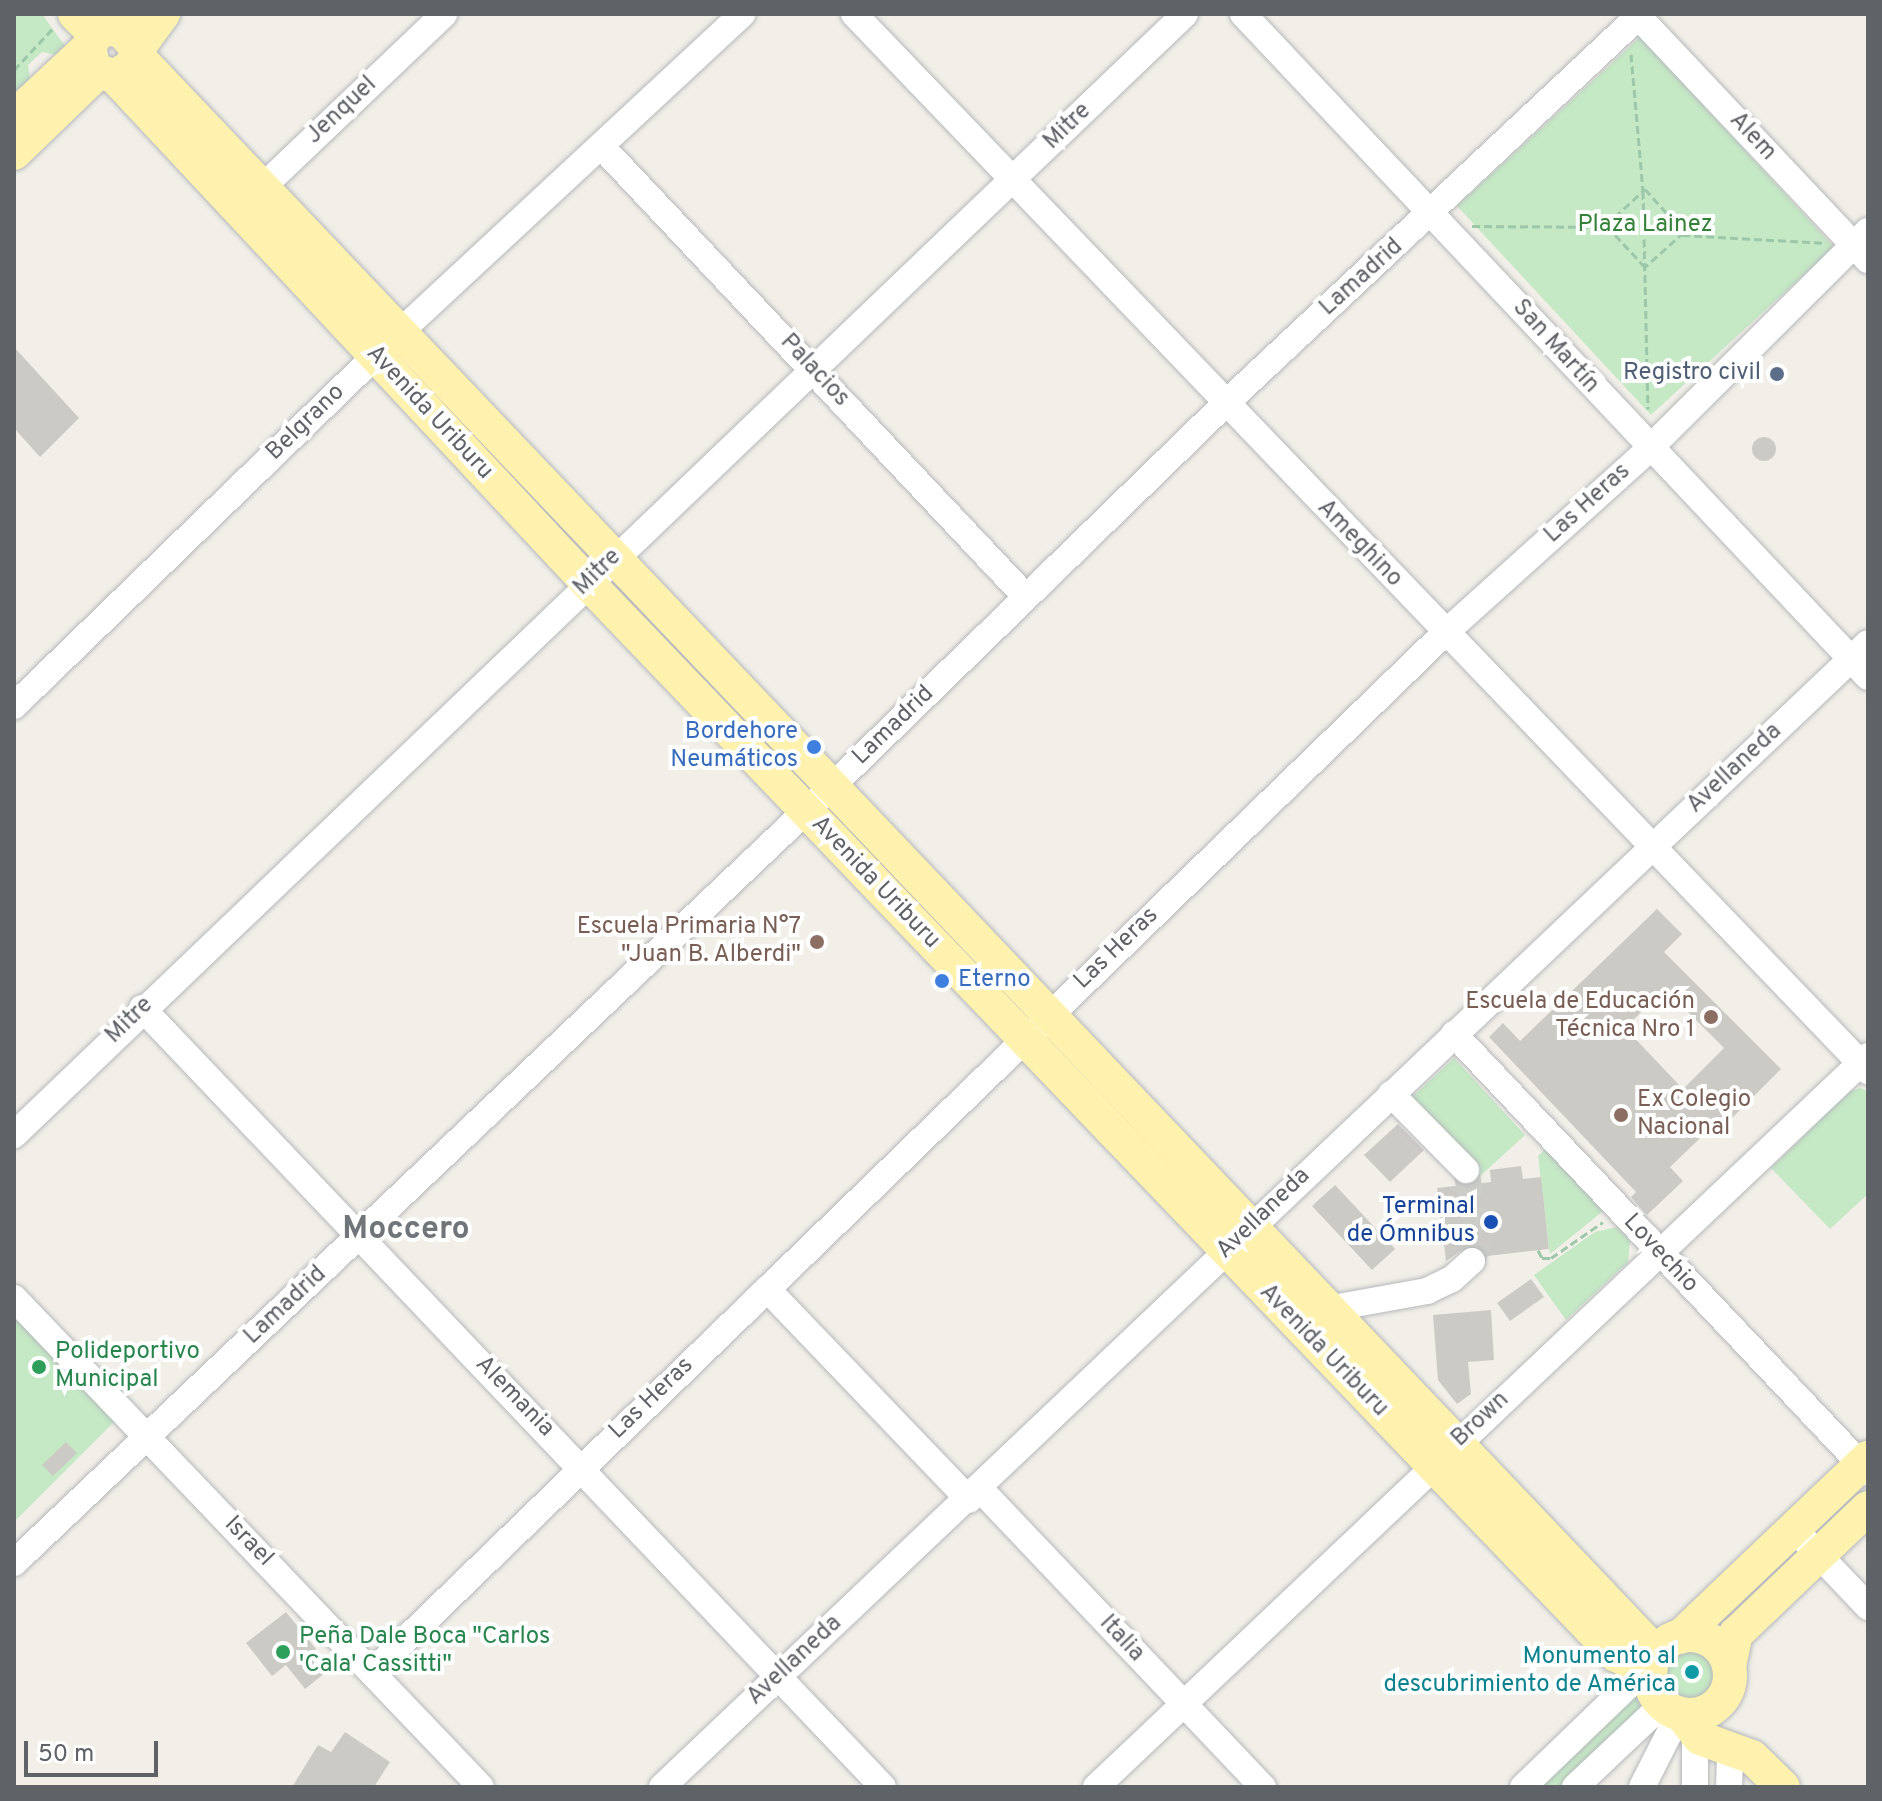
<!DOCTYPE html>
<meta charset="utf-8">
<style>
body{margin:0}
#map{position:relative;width:1882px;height:1801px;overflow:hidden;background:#f1efe8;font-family:Overpass,sans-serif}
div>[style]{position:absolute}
.green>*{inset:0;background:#c5e8c5}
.round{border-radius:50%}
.building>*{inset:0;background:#cccac5}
.minor-tunnel>*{height:26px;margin-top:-13px;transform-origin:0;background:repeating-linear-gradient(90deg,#ccccc8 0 26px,transparent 0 39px)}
.path>*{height:3px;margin-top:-1.5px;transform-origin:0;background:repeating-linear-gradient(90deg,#9cc7a9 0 8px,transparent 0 12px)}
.roads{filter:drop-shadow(0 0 2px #b5b8bc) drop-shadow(0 0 2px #b5b8bc)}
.minor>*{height:26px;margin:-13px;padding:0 13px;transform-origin:13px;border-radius:13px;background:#fff}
.major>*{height:34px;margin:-17px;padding:0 17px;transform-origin:17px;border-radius:17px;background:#fff2af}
.major>.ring{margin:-17px;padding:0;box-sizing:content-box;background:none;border:34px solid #fff2af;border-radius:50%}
.dots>*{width:22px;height:22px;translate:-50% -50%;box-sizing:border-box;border:4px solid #fff;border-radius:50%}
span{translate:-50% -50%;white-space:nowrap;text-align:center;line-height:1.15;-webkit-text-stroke:8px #fff;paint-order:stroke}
.street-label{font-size:24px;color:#5f6368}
.park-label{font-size:24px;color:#348238}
.service-label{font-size:24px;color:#4e5e75}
.right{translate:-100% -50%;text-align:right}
.shop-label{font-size:24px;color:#366cbe}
.left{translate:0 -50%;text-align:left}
.education-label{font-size:24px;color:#785e54}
.transit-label{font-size:24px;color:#164399}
.leisure-label{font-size:24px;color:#27864d}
.culture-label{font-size:24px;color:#0d838f}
.district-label{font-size:32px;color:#70757a;font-weight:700}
.frame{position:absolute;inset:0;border:16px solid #5f6368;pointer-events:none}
.scale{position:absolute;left:24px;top:1741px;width:134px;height:36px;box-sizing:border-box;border:4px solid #5f6368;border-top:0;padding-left:10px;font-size:24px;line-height:28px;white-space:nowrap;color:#5f6368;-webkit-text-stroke:6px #fff;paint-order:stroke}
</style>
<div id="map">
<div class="green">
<div style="clip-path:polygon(evenodd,14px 14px,42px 14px,65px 46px,64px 53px,14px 102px,14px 14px,42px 52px,57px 55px,30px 82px,28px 65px,42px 52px)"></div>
<div style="clip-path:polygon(1640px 37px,1834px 247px,1651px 415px,1457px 206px)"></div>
<div style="clip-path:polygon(1454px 1058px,1525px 1135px,1479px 1177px,1408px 1101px)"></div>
<div style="clip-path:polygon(1861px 1088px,1868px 1092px,1868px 1194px,1830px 1229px,1771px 1168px,1850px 1091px)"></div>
<div style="clip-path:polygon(1547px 1148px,1603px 1211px,1550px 1254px,1538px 1156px)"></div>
<div style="clip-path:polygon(1617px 1227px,1630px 1241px,1628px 1262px,1566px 1320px,1534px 1275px,1595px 1232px)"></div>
<div style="clip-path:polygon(14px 1314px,115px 1421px,14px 1522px)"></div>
<div class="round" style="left:1660px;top:1647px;width:60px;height:60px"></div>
<div style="clip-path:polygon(1632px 1691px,1647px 1706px,1562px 1787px,1532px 1787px)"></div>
</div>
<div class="building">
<div style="clip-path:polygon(14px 347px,79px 418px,40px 457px,14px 428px)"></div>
<div class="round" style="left:1752px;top:437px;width:24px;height:24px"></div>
<div style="clip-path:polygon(evenodd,1657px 909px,1682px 934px,1664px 952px,1781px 1069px,1725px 1125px,1719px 1120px,1670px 1167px,1683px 1181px,1647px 1215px,1631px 1197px,1636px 1192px,1489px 1037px,1503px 1023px,1520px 1041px,1657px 909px,1665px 989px,1724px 1048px,1683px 1089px,1625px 1028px,1665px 989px)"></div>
<div style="clip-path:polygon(1398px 1124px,1424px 1150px,1390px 1182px,1364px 1155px)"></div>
<div style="clip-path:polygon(1521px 1166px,1523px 1179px,1541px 1177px,1549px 1249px,1487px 1256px,1469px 1245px,1446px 1261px,1437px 1188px,1491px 1182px,1490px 1170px)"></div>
<div style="clip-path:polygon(1335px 1185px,1395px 1249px,1372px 1270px,1312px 1206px)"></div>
<div style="clip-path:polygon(1531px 1279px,1544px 1297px,1510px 1321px,1497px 1303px)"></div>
<div style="clip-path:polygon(1491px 1310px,1494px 1360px,1468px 1362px,1471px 1394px,1457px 1404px,1438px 1380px,1433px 1315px)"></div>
<div style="clip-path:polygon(66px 1442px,77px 1453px,53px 1476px,42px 1465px)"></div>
<div style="clip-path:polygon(286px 1612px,316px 1649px,310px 1654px,325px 1673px,305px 1689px,286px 1665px,272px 1676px,246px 1643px)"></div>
<div style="clip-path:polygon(345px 1732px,390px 1762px,374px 1787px,292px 1787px,318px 1745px,331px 1752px)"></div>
</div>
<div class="minor-tunnel">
<div style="left:1466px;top:1170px;width:72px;rotate:79.6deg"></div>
<div style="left:1479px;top:1241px;width:21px;rotate:109deg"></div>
</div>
<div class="path">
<div style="left:1631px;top:54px;width:138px;rotate:85deg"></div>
<div style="left:1643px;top:191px;width:218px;rotate:88.7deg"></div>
<div style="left:14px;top:70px;width:60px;rotate:-47deg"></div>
<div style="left:1645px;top:189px;width:58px;rotate:47.8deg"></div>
<div style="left:1684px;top:232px;width:52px;rotate:138.1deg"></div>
<div style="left:1645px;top:267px;width:57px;rotate:-132.9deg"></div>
<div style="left:1606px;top:225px;width:53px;rotate:-42.7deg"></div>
<div style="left:1472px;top:226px;width:136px;rotate:0.4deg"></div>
<div style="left:1682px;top:235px;width:141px;rotate:3.2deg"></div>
<div style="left:1538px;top:1250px;width:9px;rotate:63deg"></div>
<div style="left:1542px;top:1258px;width:9px"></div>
<div style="left:1551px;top:1258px;width:63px;rotate:-34.7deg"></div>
</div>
<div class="roads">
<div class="minor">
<div style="left:854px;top:14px;width:1465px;rotate:46.19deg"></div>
<div style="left:1243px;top:14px;width:911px;rotate:46.69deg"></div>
<div style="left:1636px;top:14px;width:338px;rotate:46.7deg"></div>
<div style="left:601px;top:146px;width:620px;rotate:46.7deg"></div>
<div style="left:250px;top:199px;width:268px;rotate:-43.6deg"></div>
<div style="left:14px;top:706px;width:535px;rotate:-44.09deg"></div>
<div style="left:398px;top:334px;width:470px;rotate:-42.9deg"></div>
<div style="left:142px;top:1008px;width:1075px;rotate:46.43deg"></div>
<div style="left:1454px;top:1034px;width:603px;rotate:46.61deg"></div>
<div style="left:1391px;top:1094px;width:107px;rotate:45.4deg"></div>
<div style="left:14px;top:1135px;width:1621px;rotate:-43.75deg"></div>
<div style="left:767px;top:1289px;width:292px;rotate:46.2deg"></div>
<div style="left:14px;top:1298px;width:676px;rotate:46.32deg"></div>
<div style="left:1316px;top:1311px;width:113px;rotate:-10.2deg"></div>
<div style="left:1427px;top:1291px;width:28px;rotate:-26deg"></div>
<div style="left:1452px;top:1279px;width:27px;rotate:-42deg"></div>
<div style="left:981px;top:1490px;width:410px;rotate:46.5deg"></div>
<div style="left:1795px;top:1530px;width:106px;rotate:46.5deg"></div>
<div style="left:14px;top:1563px;width:1125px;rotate:-43.52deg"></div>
<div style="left:830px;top:788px;width:551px;rotate:-44.19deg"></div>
<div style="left:1225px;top:404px;width:570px;rotate:-43.15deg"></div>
<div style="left:372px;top:1672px;width:1494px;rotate:-44.08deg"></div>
<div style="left:1445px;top:633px;width:275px;rotate:-42deg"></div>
<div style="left:1649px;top:449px;width:309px;rotate:-44.9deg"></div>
<div style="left:662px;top:1787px;width:1662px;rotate:-43.49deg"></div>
<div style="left:1096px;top:1787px;width:1063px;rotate:-43.44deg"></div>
<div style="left:1523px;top:1787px;width:147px;rotate:-43.9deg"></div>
<div style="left:1629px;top:1685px;width:23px;rotate:-25deg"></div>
<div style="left:1575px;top:1787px;width:121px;rotate:-43.3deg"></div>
<div style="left:1642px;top:1787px;width:82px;rotate:-63.1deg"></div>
<div style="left:1695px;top:1787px;width:53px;rotate:-90deg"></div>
<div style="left:1729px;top:1787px;width:36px;rotate:-88deg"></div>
</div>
<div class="major">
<div style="left:75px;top:14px;width:30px;rotate:45deg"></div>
<div style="left:105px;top:29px;width:16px;rotate:4deg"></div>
<div style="left:121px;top:30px;width:23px;rotate:49deg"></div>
<div style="left:136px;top:47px;width:17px;rotate:97deg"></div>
<div style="left:134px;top:64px;width:23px;rotate:146deg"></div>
<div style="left:115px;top:77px;width:22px;rotate:-159deg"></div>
<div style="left:94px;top:69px;width:23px;rotate:-103deg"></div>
<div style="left:89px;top:47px;width:16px;rotate:-60deg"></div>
<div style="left:97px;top:33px;width:33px;rotate:-35deg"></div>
<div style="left:136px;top:51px;width:46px;rotate:-53.9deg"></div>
<div style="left:137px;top:56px;width:2205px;rotate:46.43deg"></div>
<div style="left:115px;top:77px;width:693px;rotate:46.93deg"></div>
<div style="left:588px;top:583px;width:1223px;rotate:46.23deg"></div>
<div style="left:1434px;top:1466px;width:262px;rotate:46.1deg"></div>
<div style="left:1616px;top:1655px;width:37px;rotate:24deg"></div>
<div style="left:14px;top:117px;width:103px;rotate:-43deg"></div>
<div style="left:14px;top:153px;width:117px;rotate:-44deg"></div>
<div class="ring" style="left:1650px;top:1635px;width:46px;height:46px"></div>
<div style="left:1680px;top:1637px;width:260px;rotate:-43.6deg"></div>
<div style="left:1729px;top:1666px;width:33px;rotate:-78deg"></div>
<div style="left:1736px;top:1634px;width:182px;rotate:-43.7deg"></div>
<div style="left:1682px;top:1715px;width:29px;rotate:52deg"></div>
<div style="left:1700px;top:1738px;width:55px;rotate:20.1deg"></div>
<div style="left:1752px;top:1757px;width:43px;rotate:44.1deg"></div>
</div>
</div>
<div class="dots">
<div style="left:1777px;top:374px;background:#5c6f8a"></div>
<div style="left:814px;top:747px;background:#3f7fe0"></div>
<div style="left:817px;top:942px;background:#8d6e63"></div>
<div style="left:942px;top:981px;background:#3f7fe0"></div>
<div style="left:1711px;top:1017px;background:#8d6e63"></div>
<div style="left:1621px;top:1115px;background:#8d6e63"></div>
<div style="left:1491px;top:1222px;background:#1a4fb4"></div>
<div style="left:39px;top:1367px;background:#2e9e5b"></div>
<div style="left:283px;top:1652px;background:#2e9e5b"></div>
<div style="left:1692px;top:1672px;background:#0f9aa8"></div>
</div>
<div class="street-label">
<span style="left:342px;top:111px;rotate:-43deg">Jenquel</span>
<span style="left:1068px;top:127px;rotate:-44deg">Mitre</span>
<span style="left:1752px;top:137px;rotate:47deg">Alem</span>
<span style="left:1362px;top:278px;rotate:-42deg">Lamadrid</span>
<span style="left:1555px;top:347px;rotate:48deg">San Martín</span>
<span style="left:814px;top:371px;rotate:47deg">Palacios</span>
<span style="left:429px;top:413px;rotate:47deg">Avenida Uriburu</span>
<span style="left:306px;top:423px;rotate:-44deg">Belgrano</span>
<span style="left:1588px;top:504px;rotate:-42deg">Las Heras</span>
<span style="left:1359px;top:544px;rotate:46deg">Ameghino</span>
<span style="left:598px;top:573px;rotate:-44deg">Mitre</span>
<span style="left:894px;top:726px;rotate:-44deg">Lamadrid</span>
<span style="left:1735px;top:769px;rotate:-43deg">Avellaneda</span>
<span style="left:875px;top:883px;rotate:46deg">Avenida Uriburu</span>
<span style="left:1117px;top:949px;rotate:-44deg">Las Heras</span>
<span style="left:130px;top:1021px;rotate:-44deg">Mitre</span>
<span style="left:1264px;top:1214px;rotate:-44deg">Avellaneda</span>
<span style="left:1660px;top:1254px;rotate:47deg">Lovechio</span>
<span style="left:286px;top:1306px;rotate:-43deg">Lamadrid</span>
<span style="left:1323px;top:1351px;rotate:46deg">Avenida Uriburu</span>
<span style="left:514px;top:1397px;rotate:46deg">Alemania</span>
<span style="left:652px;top:1399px;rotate:-44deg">Las Heras</span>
<span style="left:1481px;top:1420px;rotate:-43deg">Brown</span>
<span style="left:248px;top:1542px;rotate:46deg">Israel</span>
<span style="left:1121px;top:1639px;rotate:47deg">Italia</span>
<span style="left:795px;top:1661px;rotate:-43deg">Avellaneda</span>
</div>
<div class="park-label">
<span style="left:1645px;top:226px">Plaza Lainez</span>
</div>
<div class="service-label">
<span class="right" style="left:1761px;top:374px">Registro civil</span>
</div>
<div class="shop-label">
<span class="right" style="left:798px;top:747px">Bordehore<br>Neumáticos</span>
<span class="left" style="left:958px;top:981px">Eterno</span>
</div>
<div class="education-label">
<span class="right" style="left:801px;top:942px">Escuela Primaria N°7<br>"Juan B. Alberdi"</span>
<span class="right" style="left:1695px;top:1017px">Escuela de Educación<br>Técnica Nro 1</span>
<span class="left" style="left:1637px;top:1115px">Ex Colegio<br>Nacional</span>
</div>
<div class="transit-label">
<span class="right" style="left:1475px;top:1222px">Terminal<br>de Ómnibus</span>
</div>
<div class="leisure-label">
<span class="left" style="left:55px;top:1367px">Polideportivo<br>Municipal</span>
<span class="left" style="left:299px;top:1652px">Peña Dale Boca "Carlos<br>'Cala' Cassitti"</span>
</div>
<div class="culture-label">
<span class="right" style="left:1676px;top:1672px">Monumento al<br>descubrimiento de América</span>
</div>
<div class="district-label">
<span style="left:406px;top:1230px">Moccero</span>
</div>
<div class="frame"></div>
<div class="scale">50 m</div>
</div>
